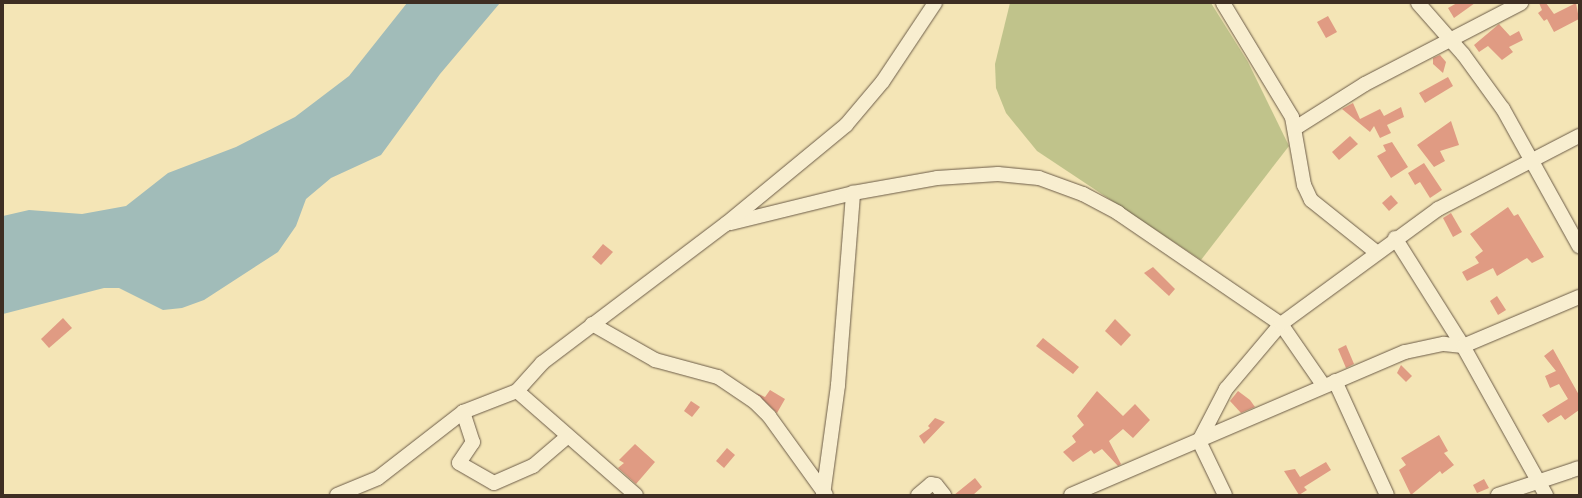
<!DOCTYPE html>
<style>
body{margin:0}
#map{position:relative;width:1582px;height:498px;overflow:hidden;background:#f4e5b6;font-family:"EB Garamond",serif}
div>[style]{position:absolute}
.green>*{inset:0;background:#c0c38b}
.water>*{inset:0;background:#a1bcb9}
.building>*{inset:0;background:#e09b83}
.roads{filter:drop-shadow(0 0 1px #6c5c48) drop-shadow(0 0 1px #6c5c48)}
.minor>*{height:14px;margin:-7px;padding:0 7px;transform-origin:7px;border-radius:7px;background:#f8eed0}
span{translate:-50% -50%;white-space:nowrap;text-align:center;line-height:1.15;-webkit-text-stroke:3px #f8eed0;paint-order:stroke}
.frame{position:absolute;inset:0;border:4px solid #3e2e23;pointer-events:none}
</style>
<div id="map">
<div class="green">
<div style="clip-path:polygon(1010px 3px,1211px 3px,1248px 62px,1289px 146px,1201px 260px,1037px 151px,1006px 113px,996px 88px,995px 64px)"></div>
</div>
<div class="water">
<div style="clip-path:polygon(407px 3px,500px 3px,440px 74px,381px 155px,331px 178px,306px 199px,296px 226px,278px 252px,204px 300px,182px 308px,163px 310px,119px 288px,104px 288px,3px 314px,3px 216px,29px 210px,82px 214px,126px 206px,168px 173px,236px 147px,295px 117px,349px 76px)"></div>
</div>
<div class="building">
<div style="clip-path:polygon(1457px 3px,1475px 3px,1454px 18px,1448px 8px)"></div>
<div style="clip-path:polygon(1539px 3px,1546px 3px,1554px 14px,1576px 3px,1579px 19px,1554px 32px,1547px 19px,1544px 21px,1538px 13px,1542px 10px)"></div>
<div style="clip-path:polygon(1328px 16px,1337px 32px,1326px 38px,1317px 22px)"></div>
<div style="clip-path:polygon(1499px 24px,1510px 36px,1519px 31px,1523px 40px,1509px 47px,1513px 52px,1502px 60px,1488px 46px,1479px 52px,1474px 45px)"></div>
<div style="clip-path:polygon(1440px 55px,1446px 62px,1443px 73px,1433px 64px,1433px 58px)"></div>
<div style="clip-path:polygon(1448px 77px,1453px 86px,1425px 103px,1419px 93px)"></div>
<div style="clip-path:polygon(1353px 103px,1360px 119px,1380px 109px,1384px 116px,1401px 107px,1404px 117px,1387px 125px,1391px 133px,1380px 138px,1374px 126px,1370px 132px,1342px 109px)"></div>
<div style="clip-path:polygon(1451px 121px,1459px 145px,1440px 151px,1445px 161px,1434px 167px,1417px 145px)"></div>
<div style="clip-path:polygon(1350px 136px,1358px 144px,1339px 160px,1332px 152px)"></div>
<div style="clip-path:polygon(1392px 142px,1408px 167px,1391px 178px,1377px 156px,1386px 151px,1383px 145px)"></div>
<div style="clip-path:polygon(1424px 163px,1442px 190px,1430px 198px,1420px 182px,1415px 185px,1408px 173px)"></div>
<div style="clip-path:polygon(1391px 195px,1398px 203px,1389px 211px,1382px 203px)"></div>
<div style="clip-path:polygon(1508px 207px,1514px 216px,1518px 214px,1544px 257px,1532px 263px,1527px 258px,1497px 276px,1493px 268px,1467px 281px,1462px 272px,1479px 263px,1475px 257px,1483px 251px,1470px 234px)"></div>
<div style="clip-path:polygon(1451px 213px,1462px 232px,1453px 237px,1443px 218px)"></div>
<div style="clip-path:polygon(603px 244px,613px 252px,601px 265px,592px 257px)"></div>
<div style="clip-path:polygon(1153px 267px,1175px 289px,1169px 296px,1144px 273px)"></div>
<div style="clip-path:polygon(1497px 296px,1506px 310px,1498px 315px,1490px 301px)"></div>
<div style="clip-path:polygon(63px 318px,72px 328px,49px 348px,41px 339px)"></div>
<div style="clip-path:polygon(1115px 319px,1131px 335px,1121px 346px,1105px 331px)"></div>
<div style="clip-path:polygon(1043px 338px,1079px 367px,1073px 374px,1036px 346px)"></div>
<div style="clip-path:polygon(1346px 345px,1354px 364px,1346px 368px,1338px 349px)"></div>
<div style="clip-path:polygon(1553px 349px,1579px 395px,1579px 410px,1565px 420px,1561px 415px,1548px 423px,1542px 415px,1568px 399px,1559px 384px,1550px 388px,1545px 376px,1556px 371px,1544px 356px)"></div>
<div style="clip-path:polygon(1401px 365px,1412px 376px,1406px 382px,1397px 373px)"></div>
<div style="clip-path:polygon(770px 390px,785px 399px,777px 413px,756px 393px,765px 397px)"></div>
<div style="clip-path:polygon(1097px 391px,1123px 416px,1135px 404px,1150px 420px,1133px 438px,1123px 429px,1109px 441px,1121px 464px,1118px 466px,1102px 449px,1094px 454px,1091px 450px,1073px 462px,1063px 452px,1076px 442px,1072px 436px,1084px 425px,1077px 416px)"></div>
<div style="clip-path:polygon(1238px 391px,1250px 400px,1255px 407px,1241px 413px,1230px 401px)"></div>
<div style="clip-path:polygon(691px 401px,700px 407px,692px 417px,684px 411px)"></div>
<div style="clip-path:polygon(935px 418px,945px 422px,924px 444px,919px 436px,930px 428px,928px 426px)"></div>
<div style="clip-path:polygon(1439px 435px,1448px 451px,1444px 453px,1454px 465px,1442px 474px,1440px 471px,1411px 495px,1399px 470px,1406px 465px,1401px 458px)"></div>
<div style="clip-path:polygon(635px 444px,655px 462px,636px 484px,618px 468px,624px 463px,619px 460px)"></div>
<div style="clip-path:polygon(727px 448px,735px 455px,724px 468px,716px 461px)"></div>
<div style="clip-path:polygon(1326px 462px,1331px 470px,1304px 487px,1307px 490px,1299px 495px,1284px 471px,1295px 469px,1300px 477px)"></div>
<div style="clip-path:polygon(975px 478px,982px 487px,973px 495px,954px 495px)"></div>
<div style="clip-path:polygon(1484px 479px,1489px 488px,1477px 493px,1473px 485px)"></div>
</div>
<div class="roads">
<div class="minor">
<div style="left:1223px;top:3px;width:133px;rotate:58.8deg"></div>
<div style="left:1292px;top:117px;width:69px;rotate:80deg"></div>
<div style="left:1304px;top:185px;width:17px;rotate:65deg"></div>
<div style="left:1311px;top:200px;width:82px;rotate:38.6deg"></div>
<div style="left:1418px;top:3px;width:68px;rotate:48.6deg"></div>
<div style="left:1463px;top:54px;width:68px;rotate:54deg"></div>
<div style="left:1503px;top:109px;width:157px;rotate:61deg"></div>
<div style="left:1297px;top:127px;width:80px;rotate:-32.3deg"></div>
<div style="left:1365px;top:84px;width:176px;rotate:-27.4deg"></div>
<div style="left:731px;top:223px;width:126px;rotate:-13.8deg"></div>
<div style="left:853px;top:193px;width:85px;rotate:-10.1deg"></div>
<div style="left:937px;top:178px;width:61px;rotate:-3.8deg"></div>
<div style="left:998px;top:174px;width:41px;rotate:5.6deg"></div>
<div style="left:1039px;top:178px;width:47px;rotate:20deg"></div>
<div style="left:1083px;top:194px;width:40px;rotate:28deg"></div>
<div style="left:1118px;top:213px;width:197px;rotate:34.3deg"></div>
<div style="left:1281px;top:324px;width:75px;rotate:55.3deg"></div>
<div style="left:1395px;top:238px;width:128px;rotate:57.8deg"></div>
<div style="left:1463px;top:346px;width:171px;rotate:60.9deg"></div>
<div style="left:592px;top:324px;width:73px;rotate:29.7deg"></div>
<div style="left:655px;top:360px;width:65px;rotate:15.1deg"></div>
<div style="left:718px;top:377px;width:45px;rotate:34deg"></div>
<div style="left:755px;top:402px;width:20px;rotate:45deg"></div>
<div style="left:769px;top:416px;width:97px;rotate:54.2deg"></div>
<div style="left:1335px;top:381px;width:125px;rotate:65.5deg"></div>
<div style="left:517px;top:391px;width:158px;rotate:41.2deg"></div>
<div style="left:463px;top:412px;width:32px;rotate:72deg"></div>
<div style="left:473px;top:442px;width:25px;rotate:124deg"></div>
<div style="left:459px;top:463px;width:40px;rotate:29.7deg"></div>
<div style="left:494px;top:483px;width:43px;rotate:-23.6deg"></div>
<div style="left:533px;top:466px;width:45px;rotate:-40.5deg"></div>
<div style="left:337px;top:495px;width:44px;rotate:-22.5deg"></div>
<div style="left:378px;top:478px;width:108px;rotate:-37.8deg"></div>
<div style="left:463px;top:412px;width:58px;rotate:-21.3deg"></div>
<div style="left:517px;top:391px;width:38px;rotate:-48deg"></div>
<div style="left:542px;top:363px;width:231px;rotate:-37.1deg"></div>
<div style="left:726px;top:224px;width:156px;rotate:-39.5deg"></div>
<div style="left:846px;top:125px;width:57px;rotate:-49.9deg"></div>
<div style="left:883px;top:81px;width:94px;rotate:-56.3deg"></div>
<div style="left:823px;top:495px;width:111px;rotate:-82.2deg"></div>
<div style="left:838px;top:385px;width:193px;rotate:-85.5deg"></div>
<div style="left:918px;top:495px;width:17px;rotate:-40deg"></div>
<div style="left:931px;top:484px;width:5px;rotate:11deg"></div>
<div style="left:936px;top:485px;width:13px;rotate:51deg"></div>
<div style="left:1071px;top:495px;width:363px;rotate:-23.2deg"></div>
<div style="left:1405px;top:352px;width:40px;rotate:-12deg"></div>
<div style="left:1444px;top:344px;width:19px;rotate:6deg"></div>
<div style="left:1463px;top:346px;width:126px;rotate:-22.9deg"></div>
<div style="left:1225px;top:495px;width:60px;rotate:-115.7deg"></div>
<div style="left:1199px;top:441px;width:59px;rotate:-62.6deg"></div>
<div style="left:1226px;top:389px;width:85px;rotate:-49.8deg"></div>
<div style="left:1281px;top:324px;width:195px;rotate:-36.2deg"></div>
<div style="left:1438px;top:209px;width:159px;rotate:-27.4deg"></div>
<div style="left:1498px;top:495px;width:85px;rotate:-18.4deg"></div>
</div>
</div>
<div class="frame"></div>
</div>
